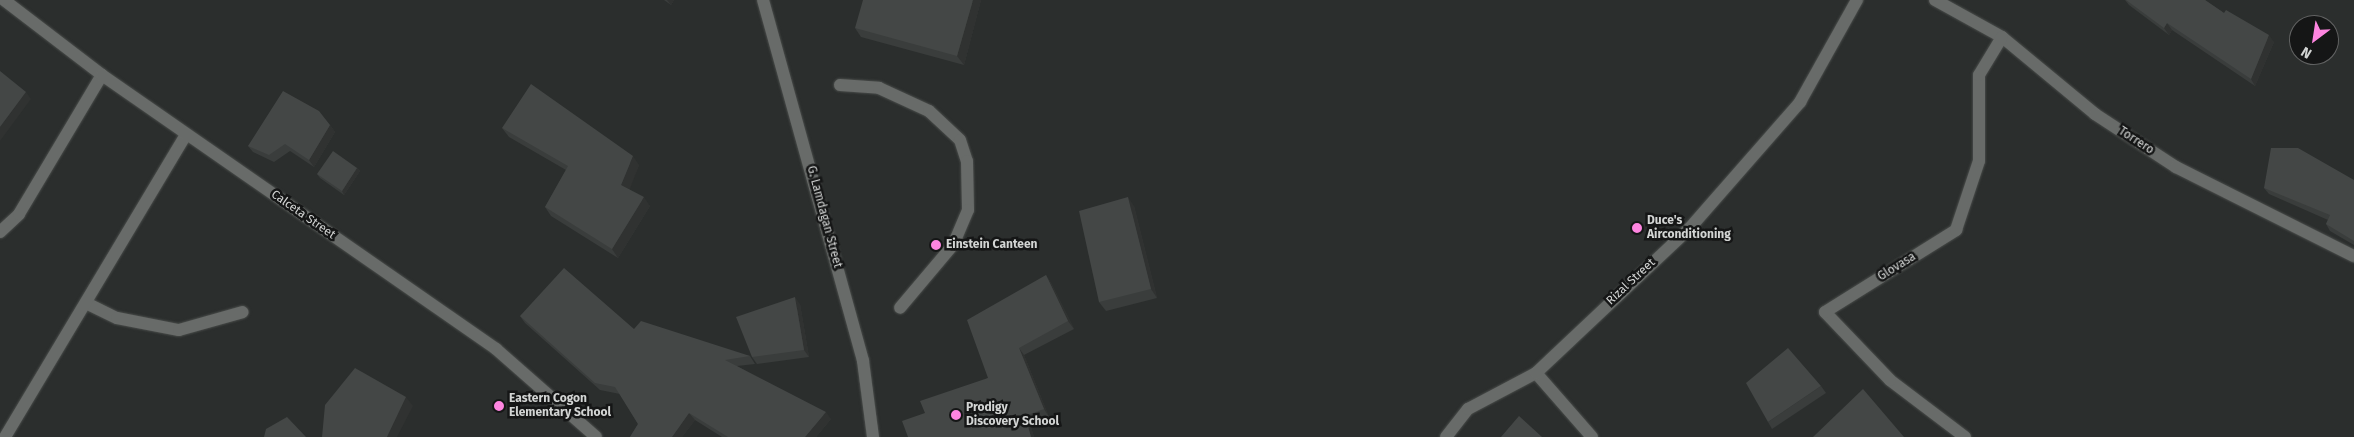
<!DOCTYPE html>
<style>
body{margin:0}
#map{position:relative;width:2354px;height:437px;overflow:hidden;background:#2b2e2d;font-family:"Fira Sans",sans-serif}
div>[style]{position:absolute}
.roads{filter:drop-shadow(0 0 1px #494c4a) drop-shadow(0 0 1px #494c4a)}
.service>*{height:12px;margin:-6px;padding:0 6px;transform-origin:6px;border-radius:6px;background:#686b69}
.minor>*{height:12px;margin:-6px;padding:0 6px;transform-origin:6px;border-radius:6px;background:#686b69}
.tertiary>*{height:12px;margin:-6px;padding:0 6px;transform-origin:6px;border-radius:6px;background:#686b69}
.secondary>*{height:12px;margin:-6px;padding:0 6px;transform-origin:6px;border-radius:6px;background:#686b69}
.wall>*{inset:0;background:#3a3d3c}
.shaded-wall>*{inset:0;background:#303231}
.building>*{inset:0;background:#444746}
.dots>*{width:14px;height:14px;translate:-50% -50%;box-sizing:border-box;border:2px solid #151616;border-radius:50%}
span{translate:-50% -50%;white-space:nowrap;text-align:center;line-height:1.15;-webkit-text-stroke:5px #151616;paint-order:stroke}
.street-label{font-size:12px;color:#d3d5d4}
.poi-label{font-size:12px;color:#d3d5d4;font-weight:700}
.left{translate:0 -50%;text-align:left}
.north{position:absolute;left:2289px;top:15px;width:50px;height:50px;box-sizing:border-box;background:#151616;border:1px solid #616262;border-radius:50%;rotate:211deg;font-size:14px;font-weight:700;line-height:20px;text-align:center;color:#d3d5d4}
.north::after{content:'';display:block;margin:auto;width:18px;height:22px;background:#fe85e0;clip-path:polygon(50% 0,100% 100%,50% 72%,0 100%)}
</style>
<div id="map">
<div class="roads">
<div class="service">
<div style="left:840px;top:85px;width:39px;rotate:4deg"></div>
<div style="left:879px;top:88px;width:55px;rotate:24.7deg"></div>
<div style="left:929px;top:111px;width:42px;rotate:43.1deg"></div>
<div style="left:960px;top:140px;width:22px;rotate:72deg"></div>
<div style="left:967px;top:161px;width:49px;rotate:88.8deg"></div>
<div style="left:968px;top:210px;width:38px;rotate:113deg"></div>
<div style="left:953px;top:245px;width:82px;rotate:130.1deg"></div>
<div style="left:88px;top:304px;width:32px;rotate:26deg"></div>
<div style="left:117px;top:318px;width:63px;rotate:11deg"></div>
<div style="left:179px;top:330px;width:66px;rotate:-15.7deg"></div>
</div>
<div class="minor">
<div style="left:763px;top:0;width:375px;rotate:74.5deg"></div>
<div style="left:863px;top:361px;width:77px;rotate:82.5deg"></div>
<div style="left:1935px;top:0;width:77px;rotate:28.9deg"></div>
<div style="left:2002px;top:37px;width:121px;rotate:39.6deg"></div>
<div style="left:2095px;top:114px;width:97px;rotate:33.2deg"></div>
<div style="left:2176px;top:167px;width:199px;rotate:26.6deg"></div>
<div style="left:0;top:232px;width:26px;rotate:-43deg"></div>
<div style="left:19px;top:214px;width:162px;rotate:-59.2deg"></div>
<div style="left:5px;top:437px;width:353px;rotate:-59.1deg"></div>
<div style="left:1965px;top:437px;width:94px;rotate:-142.8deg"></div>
<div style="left:1890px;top:380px;width:94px;rotate:-133.7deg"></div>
<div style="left:1825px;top:312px;width:155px;rotate:-32deg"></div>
<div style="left:1956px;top:230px;width:73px;rotate:-71.6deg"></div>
<div style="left:1979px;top:161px;width:86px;rotate:-90deg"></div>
<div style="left:1979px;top:75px;width:44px;rotate:-58.8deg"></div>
</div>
<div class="tertiary">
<div style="left:1536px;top:373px;width:85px;rotate:48.8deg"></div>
<div style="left:1446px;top:437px;width:36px;rotate:-52deg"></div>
<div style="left:1468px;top:409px;width:77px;rotate:-27.9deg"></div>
<div style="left:1536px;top:373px;width:210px;rotate:-43.3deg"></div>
<div style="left:1689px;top:229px;width:169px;rotate:-48.8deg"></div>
<div style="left:1800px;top:102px;width:117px;rotate:-60.8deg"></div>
</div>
<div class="secondary">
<div style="left:4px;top:0;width:123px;rotate:37.4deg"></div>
<div style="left:102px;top:75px;width:480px;rotate:34.8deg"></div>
<div style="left:496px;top:349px;width:133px;rotate:41.3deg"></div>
</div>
</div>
<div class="wall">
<div style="clip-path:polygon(664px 0,674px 0,671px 5px)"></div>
<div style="clip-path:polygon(981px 0,964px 65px,861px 37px,855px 28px)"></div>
<div style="clip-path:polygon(2125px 0,2205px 0,2224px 13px,2274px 42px,2255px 86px,2172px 30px,2169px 35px,2129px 5px)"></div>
<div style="clip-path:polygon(330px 125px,335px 132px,314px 167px,290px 151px,274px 162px,253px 152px,248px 146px)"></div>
<div style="clip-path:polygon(502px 128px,639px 165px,629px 189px,650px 206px,618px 258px,551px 216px,545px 207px,566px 170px,509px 137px)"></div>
<div style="clip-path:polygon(357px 168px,360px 171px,344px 195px,320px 178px,317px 174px)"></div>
<div style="clip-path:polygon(2354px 180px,2354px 245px,2330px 231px,2326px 224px,2328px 220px,2269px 194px,2264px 188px)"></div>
<div style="clip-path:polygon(1134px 206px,1157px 298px,1106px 311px,1099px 302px)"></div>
<div style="clip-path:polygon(1046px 275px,1051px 283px,1074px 329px,1024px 355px,1049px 417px,1030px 424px,1034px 437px,908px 437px,925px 413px,988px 378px)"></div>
<div style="clip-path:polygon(800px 304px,809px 357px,757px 364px,752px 357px)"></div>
<div style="clip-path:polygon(520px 316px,634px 329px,750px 356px,755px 364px,737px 366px,831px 419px,816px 437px,722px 437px,695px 420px,682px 437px,630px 437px,638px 424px,620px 394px,600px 390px,525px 323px)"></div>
<div style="clip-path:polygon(1821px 386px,1826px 393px,1772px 429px,1768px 422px)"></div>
</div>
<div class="shaded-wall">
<div style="clip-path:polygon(667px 0,674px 0,671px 5px)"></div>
<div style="clip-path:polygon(973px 0,981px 0,964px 65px,957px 56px)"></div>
<div style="clip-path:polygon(2167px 23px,2172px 30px,2169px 35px,2164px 28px)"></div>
<div style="clip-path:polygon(2269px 35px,2274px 42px,2255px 86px,2251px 79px)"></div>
<div style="clip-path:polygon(26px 92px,31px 99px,0 141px,0 127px)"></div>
<div style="clip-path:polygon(330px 125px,335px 132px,314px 167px,309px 160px)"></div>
<div style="clip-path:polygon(633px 156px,639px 165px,628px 194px,621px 185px)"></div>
<div style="clip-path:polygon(357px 168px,360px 171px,344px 195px,342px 191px)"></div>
<div style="clip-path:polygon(644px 197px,650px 206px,618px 258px,612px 249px)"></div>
<div style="clip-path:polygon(1128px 197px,1134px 206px,1157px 298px,1151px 289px)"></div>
<div style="clip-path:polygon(1046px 275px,1051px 283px,1074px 329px,1068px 321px)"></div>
<div style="clip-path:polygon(795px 297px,800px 304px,809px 357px,804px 350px)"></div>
<div style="clip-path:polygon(1019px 348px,1024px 355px,1049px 417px,1044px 409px)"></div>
<div style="clip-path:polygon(406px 397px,413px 406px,397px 437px,387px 437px)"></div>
<div style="clip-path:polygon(826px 412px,831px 419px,816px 437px,805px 437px)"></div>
<div style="clip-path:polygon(689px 413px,695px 420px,682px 437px,672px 437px)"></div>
<div style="clip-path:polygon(1025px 416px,1030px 424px,1034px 437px,1031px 437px)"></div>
</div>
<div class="building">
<div style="clip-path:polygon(863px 0,973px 0,957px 56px,855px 28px)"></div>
<div style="clip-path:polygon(2126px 0,2205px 0,2224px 13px,2226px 10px,2269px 35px,2251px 79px,2167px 23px,2164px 28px)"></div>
<div style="clip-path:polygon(0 71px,26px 92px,0 127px)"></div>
<div style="clip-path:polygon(531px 84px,633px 156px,621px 185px,644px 197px,612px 249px,545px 207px,568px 166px,502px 128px)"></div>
<div style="clip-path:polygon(283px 91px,319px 111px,330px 125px,309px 160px,285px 144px,269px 155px,248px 146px)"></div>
<div style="clip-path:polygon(2271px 148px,2298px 148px,2354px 180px,2354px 241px,2326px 224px,2330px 215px,2264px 188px)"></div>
<div style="clip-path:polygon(333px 151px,357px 168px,342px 191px,317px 174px)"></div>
<div style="clip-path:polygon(1128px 197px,1151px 289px,1099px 302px,1079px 211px)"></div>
<div style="clip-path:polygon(564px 268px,634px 329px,641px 321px,750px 356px,725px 360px,826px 412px,805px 437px,728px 437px,689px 413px,672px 437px,630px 437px,638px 424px,615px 387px,595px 383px,520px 316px)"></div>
<div style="clip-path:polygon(1046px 275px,1068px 321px,1019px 348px,1044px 409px,1025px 416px,1031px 437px,908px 437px,902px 421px,925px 413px,920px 401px,988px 378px,967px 320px)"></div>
<div style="clip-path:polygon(795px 297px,804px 350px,752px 357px,736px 317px)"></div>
<div style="clip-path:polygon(1788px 348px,1821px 386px,1768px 422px,1746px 383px)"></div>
<div style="clip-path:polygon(355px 368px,406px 397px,387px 437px,322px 437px,325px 405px)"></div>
<div style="clip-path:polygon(1863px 389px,1904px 437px,1813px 437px)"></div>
<div style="clip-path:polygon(1519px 416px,1542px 437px,1501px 437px)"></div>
<div style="clip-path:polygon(287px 417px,306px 437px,264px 437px,266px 429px)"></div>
</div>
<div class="dots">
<div style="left:1637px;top:228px;background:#fe85e0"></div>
<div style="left:936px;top:245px;background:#fe85e0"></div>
<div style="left:499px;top:406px;background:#fe85e0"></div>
<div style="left:956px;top:415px;background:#fe85e0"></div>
</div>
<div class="street-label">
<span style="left:2136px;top:141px;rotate:33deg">Torrero</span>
<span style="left:303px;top:215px;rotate:35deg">Calceta Street</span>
<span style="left:824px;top:217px;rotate:75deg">G. Lamdagan Street</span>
<span style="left:1897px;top:267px;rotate:-32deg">Glovasa</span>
<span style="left:1631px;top:282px;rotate:-43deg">Rizal Street</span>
</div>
<div class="poi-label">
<span class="left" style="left:1647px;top:228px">Duce's<br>Airconditioning</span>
<span class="left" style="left:946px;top:245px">Einstein Canteen</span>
<span class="left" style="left:509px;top:406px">Eastern Cogon<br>Elementary School</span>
<span class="left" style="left:966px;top:415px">Prodigy<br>Discovery School</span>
</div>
<div class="north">N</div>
</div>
